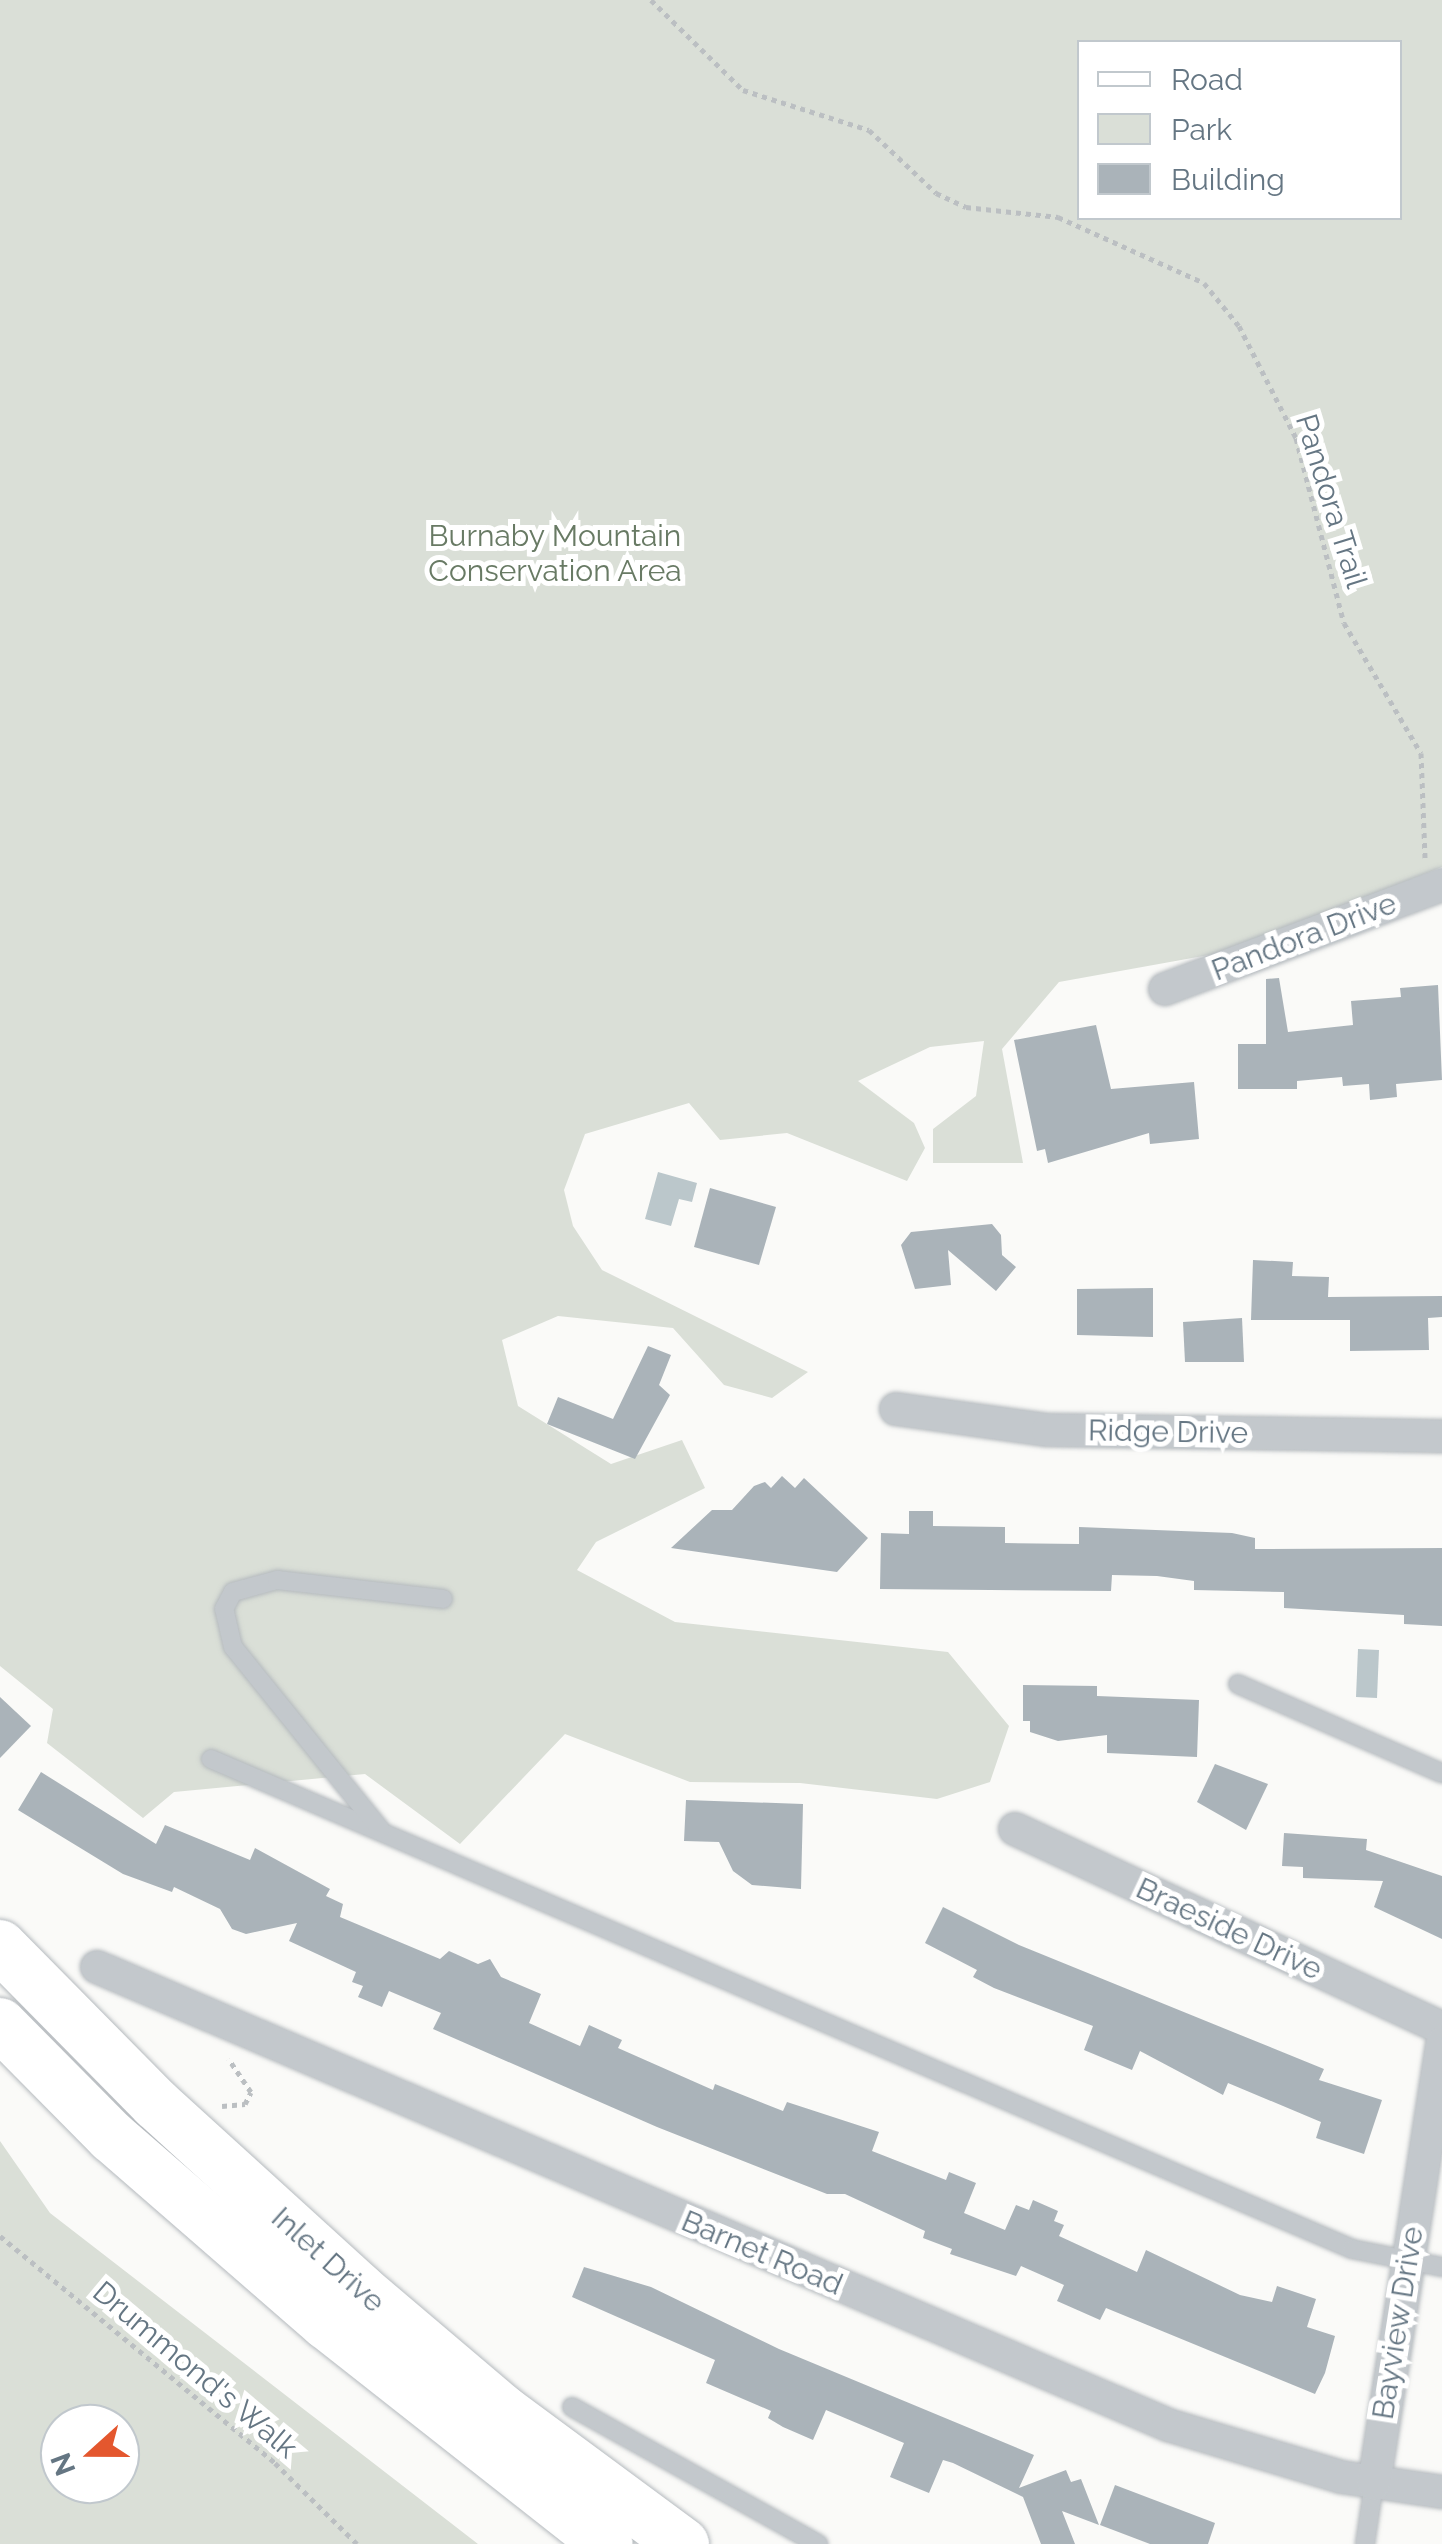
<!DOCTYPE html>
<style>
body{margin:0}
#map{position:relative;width:1442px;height:2544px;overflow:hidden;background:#fafaf8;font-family:Raleway,sans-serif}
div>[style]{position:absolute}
.green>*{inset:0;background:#dadfd7}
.water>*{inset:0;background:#bbc7cb}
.building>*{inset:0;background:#aab3b9}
.path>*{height:5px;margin-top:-2.5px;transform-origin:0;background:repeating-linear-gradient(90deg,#bbbfc2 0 5px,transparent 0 10px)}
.roads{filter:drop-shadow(0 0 2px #b5babe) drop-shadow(0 0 2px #b5babe)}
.service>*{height:18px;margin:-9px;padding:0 9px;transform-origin:9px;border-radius:9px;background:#c3c8cc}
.minor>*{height:32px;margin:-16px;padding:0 16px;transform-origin:16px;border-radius:16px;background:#c3c8cc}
.primary>*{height:52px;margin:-26px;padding:0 26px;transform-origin:26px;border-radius:26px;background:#fff}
span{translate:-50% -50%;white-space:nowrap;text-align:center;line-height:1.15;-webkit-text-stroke:10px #fff;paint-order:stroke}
.street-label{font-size:30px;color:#657683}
.park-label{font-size:30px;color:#687a64}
.legend{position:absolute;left:1077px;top:40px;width:325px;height:180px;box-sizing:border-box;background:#fff;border:2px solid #c1c8cd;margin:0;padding:12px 18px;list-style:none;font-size:30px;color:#657683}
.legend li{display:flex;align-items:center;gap:20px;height:50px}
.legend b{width:50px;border:2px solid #c1c8cd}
.north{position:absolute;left:40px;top:2404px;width:100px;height:100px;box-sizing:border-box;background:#fff;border:2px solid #c1c8cd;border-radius:50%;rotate:249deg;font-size:28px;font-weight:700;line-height:40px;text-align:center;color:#657683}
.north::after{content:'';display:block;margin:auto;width:35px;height:45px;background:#e4572e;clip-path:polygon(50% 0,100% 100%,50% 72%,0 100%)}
</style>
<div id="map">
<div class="green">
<div style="clip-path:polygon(evenodd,0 0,1442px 0,1442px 867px,1231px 951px,1059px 982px,1002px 1049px,1023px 1163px,933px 1163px,933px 1129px,976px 1096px,984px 1041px,930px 1047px,858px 1081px,914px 1123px,925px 1148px,907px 1181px,787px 1133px,720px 1140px,689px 1103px,585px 1134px,564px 1190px,573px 1226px,602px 1270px,808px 1372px,772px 1398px,724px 1385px,673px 1328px,558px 1316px,502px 1340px,518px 1406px,611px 1464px,682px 1440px,705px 1488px,596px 1542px,577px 1570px,675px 1622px,948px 1652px,1009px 1726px,990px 1782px,937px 1799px,800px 1783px,690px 1782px,565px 1734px,460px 1844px,365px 1774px,174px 1792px,143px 1818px,47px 1743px,53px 1709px,0 1666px,0 0,1080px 42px,1400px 42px,1400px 218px,1080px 218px,1080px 42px)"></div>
<div style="clip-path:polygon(evenodd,0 2141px,50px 2213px,478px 2544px,0 2544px,0 2141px,120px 2424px,120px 2484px,60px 2484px,60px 2424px,120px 2424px)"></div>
</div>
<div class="water">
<div style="clip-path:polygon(658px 1172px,697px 1183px,692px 1202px,679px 1199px,671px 1226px,645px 1219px)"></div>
<div style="clip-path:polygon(1358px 1649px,1379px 1650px,1377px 1698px,1356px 1697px)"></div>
</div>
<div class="building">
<div style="clip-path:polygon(1279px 978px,1288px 1032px,1353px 1025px,1351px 1001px,1401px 997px,1400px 988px,1438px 985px,1442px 1080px,1396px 1084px,1397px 1097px,1370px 1100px,1369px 1084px,1343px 1086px,1342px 1077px,1297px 1081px,1297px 1089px,1238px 1089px,1238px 1044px,1266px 1044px,1266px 979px)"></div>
<div style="clip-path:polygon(1096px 1025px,1111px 1089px,1194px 1082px,1199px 1139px,1150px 1144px,1149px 1133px,1048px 1163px,1045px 1149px,1037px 1151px,1014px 1040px)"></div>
<div style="clip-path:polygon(710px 1188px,776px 1207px,759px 1265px,694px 1247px)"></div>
<div style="clip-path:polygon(992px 1224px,1001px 1235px,1002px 1255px,1016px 1267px,996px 1291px,948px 1250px,951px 1285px,915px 1289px,901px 1245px,911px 1232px)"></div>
<div style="clip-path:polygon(1253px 1260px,1293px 1262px,1292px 1276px,1329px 1277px,1328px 1297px,1442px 1296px,1442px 1317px,1428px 1318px,1429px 1350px,1350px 1351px,1350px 1320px,1251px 1320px)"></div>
<div style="clip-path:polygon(1153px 1288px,1153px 1337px,1077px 1335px,1077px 1289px)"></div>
<div style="clip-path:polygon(1242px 1318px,1244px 1362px,1185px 1362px,1183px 1322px)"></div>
<div style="clip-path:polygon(648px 1346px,671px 1355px,659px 1385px,670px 1395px,635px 1459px,547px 1424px,558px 1397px,613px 1419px)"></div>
<div style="clip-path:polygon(782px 1476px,795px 1488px,804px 1478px,868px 1538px,837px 1572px,671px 1548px,712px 1510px,732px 1510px,754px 1486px,765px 1482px,771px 1488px)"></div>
<div style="clip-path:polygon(909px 1511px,933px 1511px,933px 1526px,1005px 1527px,1005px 1543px,1079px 1544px,1079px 1527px,1232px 1533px,1255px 1538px,1255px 1549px,1442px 1548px,1442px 1626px,1404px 1624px,1404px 1615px,1284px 1608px,1284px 1592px,1194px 1590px,1194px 1581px,1157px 1576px,1112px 1575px,1111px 1591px,880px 1589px,881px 1533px,909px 1534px)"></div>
<div style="clip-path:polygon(1023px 1685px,1097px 1686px,1097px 1696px,1199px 1700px,1197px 1757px,1107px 1753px,1107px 1735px,1058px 1741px,1030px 1732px,1030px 1721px,1023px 1721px)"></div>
<div style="clip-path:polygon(0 1697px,31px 1726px,0 1758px)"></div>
<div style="clip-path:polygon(1215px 1764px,1268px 1784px,1246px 1830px,1197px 1802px)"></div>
<div style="clip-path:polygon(41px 1772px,156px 1844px,165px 1825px,250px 1860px,255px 1848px,330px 1889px,326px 1896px,343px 1904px,340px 1917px,440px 1959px,449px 1951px,478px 1964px,490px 1959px,501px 1977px,541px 1994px,529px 2023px,580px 2046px,589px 2025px,622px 2040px,618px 2048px,713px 2090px,715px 2084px,783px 2111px,787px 2102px,879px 2132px,872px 2151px,946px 2180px,949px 2172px,976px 2183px,964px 2213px,1005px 2230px,1016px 2205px,1029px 2210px,1033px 2200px,1058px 2211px,1054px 2221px,1064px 2225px,1059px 2236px,1137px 2272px,1146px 2250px,1240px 2295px,1272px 2302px,1277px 2286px,1316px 2299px,1307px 2327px,1335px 2336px,1325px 2373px,1315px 2394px,1106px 2308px,1100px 2320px,1057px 2301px,1064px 2285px,1021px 2266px,1016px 2276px,950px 2254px,952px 2249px,923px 2238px,925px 2231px,845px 2194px,827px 2194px,657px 2127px,433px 2029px,441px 2013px,389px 1991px,382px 2007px,358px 1997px,363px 1986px,352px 1982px,356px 1972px,289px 1941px,297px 1923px,246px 1934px,232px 1929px,220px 1909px,174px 1887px,172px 1892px,123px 1874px,18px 1810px)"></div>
<div style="clip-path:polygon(686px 1800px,803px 1804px,801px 1889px,752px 1885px,733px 1871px,719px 1842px,684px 1841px)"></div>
<div style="clip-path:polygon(1284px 1833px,1367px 1839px,1366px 1850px,1442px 1876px,1442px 1939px,1374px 1907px,1383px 1881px,1303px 1878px,1303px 1867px,1282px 1866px)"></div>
<div style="clip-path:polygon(943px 1907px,1019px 1945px,1324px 2069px,1319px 2080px,1382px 2100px,1364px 2154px,1316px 2138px,1321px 2122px,1228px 2083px,1223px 2095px,1140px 2051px,1132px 2070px,1084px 2050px,1093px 2026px,994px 1988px,973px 1977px,977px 1970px,925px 1943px)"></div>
<div style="clip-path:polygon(584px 2267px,651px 2287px,779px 2349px,1034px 2455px,1019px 2488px,1066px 2470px,1071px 2482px,1081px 2479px,1099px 2525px,1062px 2511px,1075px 2544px,1041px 2544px,1023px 2497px,953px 2463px,943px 2460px,929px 2493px,890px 2477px,904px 2443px,826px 2410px,813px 2440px,783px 2427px,768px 2418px,771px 2411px,706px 2383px,715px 2360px,572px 2297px)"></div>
<div style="clip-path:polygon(1115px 2485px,1215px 2523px,1208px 2544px,1150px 2544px,1100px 2525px)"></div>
</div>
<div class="path">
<div style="left:651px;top:0;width:129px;rotate:44.4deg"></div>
<div style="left:743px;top:90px;width:132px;rotate:17.6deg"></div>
<div style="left:869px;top:130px;width:92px;rotate:43.2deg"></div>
<div style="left:936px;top:193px;width:33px;rotate:25deg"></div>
<div style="left:966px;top:207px;width:93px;rotate:6.2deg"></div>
<div style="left:1058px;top:217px;width:160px;rotate:24.3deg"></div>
<div style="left:1204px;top:283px;width:55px;rotate:50.9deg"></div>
<div style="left:1239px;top:326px;width:126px;rotate:63deg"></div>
<div style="left:1296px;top:438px;width:191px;rotate:75.5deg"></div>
<div style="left:1344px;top:623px;width:151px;rotate:59.4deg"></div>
<div style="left:1421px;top:753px;width:105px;rotate:87.8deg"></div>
<div style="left:222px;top:2106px;width:23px;rotate:-5deg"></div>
<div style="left:245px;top:2104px;width:13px;rotate:-63deg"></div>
<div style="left:251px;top:2092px;width:40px;rotate:-124deg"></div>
<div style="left:0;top:2236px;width:357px;rotate:39.5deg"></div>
<div style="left:275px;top:2463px;width:115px;rotate:44.6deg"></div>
</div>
<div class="roads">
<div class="service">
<div style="left:1238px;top:1684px;width:223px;rotate:23.6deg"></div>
<div style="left:211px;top:1759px;width:1242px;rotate:23.24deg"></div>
<div style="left:1352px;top:2249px;width:92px;rotate:11.3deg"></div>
<div style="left:380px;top:1829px;width:234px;rotate:-128.9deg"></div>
<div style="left:233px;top:1647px;width:39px;rotate:-103deg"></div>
<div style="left:224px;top:1609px;width:19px;rotate:-62deg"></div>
<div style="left:233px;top:1592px;width:46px;rotate:-15.3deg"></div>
<div style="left:277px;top:1580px;width:167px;rotate:6.5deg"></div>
<div style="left:572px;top:2407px;width:282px;rotate:29.1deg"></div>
<div style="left:1365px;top:2544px;width:61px;rotate:-81.5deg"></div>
</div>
<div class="minor">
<div style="left:1165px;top:989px;width:296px;rotate:-20.6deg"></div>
<div style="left:896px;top:1409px;width:153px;rotate:7.9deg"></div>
<div style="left:1048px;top:1430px;width:394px;rotate:0.9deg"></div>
<div style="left:1015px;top:1829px;width:471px;rotate:25deg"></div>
<div style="left:97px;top:1967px;width:1165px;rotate:23.15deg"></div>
<div style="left:1168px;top:2425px;width:181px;rotate:16.7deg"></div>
<div style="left:1341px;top:2477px;width:102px;rotate:8.4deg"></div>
<div style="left:1374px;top:2484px;width:446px;rotate:-81.2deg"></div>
</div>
<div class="primary">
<div style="left:0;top:1946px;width:222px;rotate:45.4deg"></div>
<div style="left:156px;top:2104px;width:275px;rotate:42.3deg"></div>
<div style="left:359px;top:2289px;width:189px;rotate:40.3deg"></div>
<div style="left:503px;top:2411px;width:224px;rotate:36.5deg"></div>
<div style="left:0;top:2024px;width:159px;rotate:45.3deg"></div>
<div style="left:112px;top:2137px;width:284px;rotate:41deg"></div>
<div style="left:326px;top:2323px;width:357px;rotate:38.2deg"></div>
</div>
</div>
<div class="street-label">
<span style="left:1331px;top:501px;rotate:73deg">Pandora Trail</span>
<span style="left:1304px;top:937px;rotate:-21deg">Pandora Drive</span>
<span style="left:1168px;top:1432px;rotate:1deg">Ridge Drive</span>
<span style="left:1229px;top:1929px;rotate:25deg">Braeside Drive</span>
<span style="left:762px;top:2253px;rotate:23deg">Barnet Road</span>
<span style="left:328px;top:2260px;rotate:42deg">Inlet Drive</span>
<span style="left:1398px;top:2323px;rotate:-81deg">Bayview Drive</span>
<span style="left:195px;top:2370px;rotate:40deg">Drummond's Walk</span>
</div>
<div class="park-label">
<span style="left:555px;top:553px">Burnaby Mountain<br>Conservation Area</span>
</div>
<ul class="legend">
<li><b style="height:12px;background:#fff"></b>Road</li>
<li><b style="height:28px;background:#dadfd7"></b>Park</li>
<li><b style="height:28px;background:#aab3b9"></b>Building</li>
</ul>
<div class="north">N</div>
</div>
